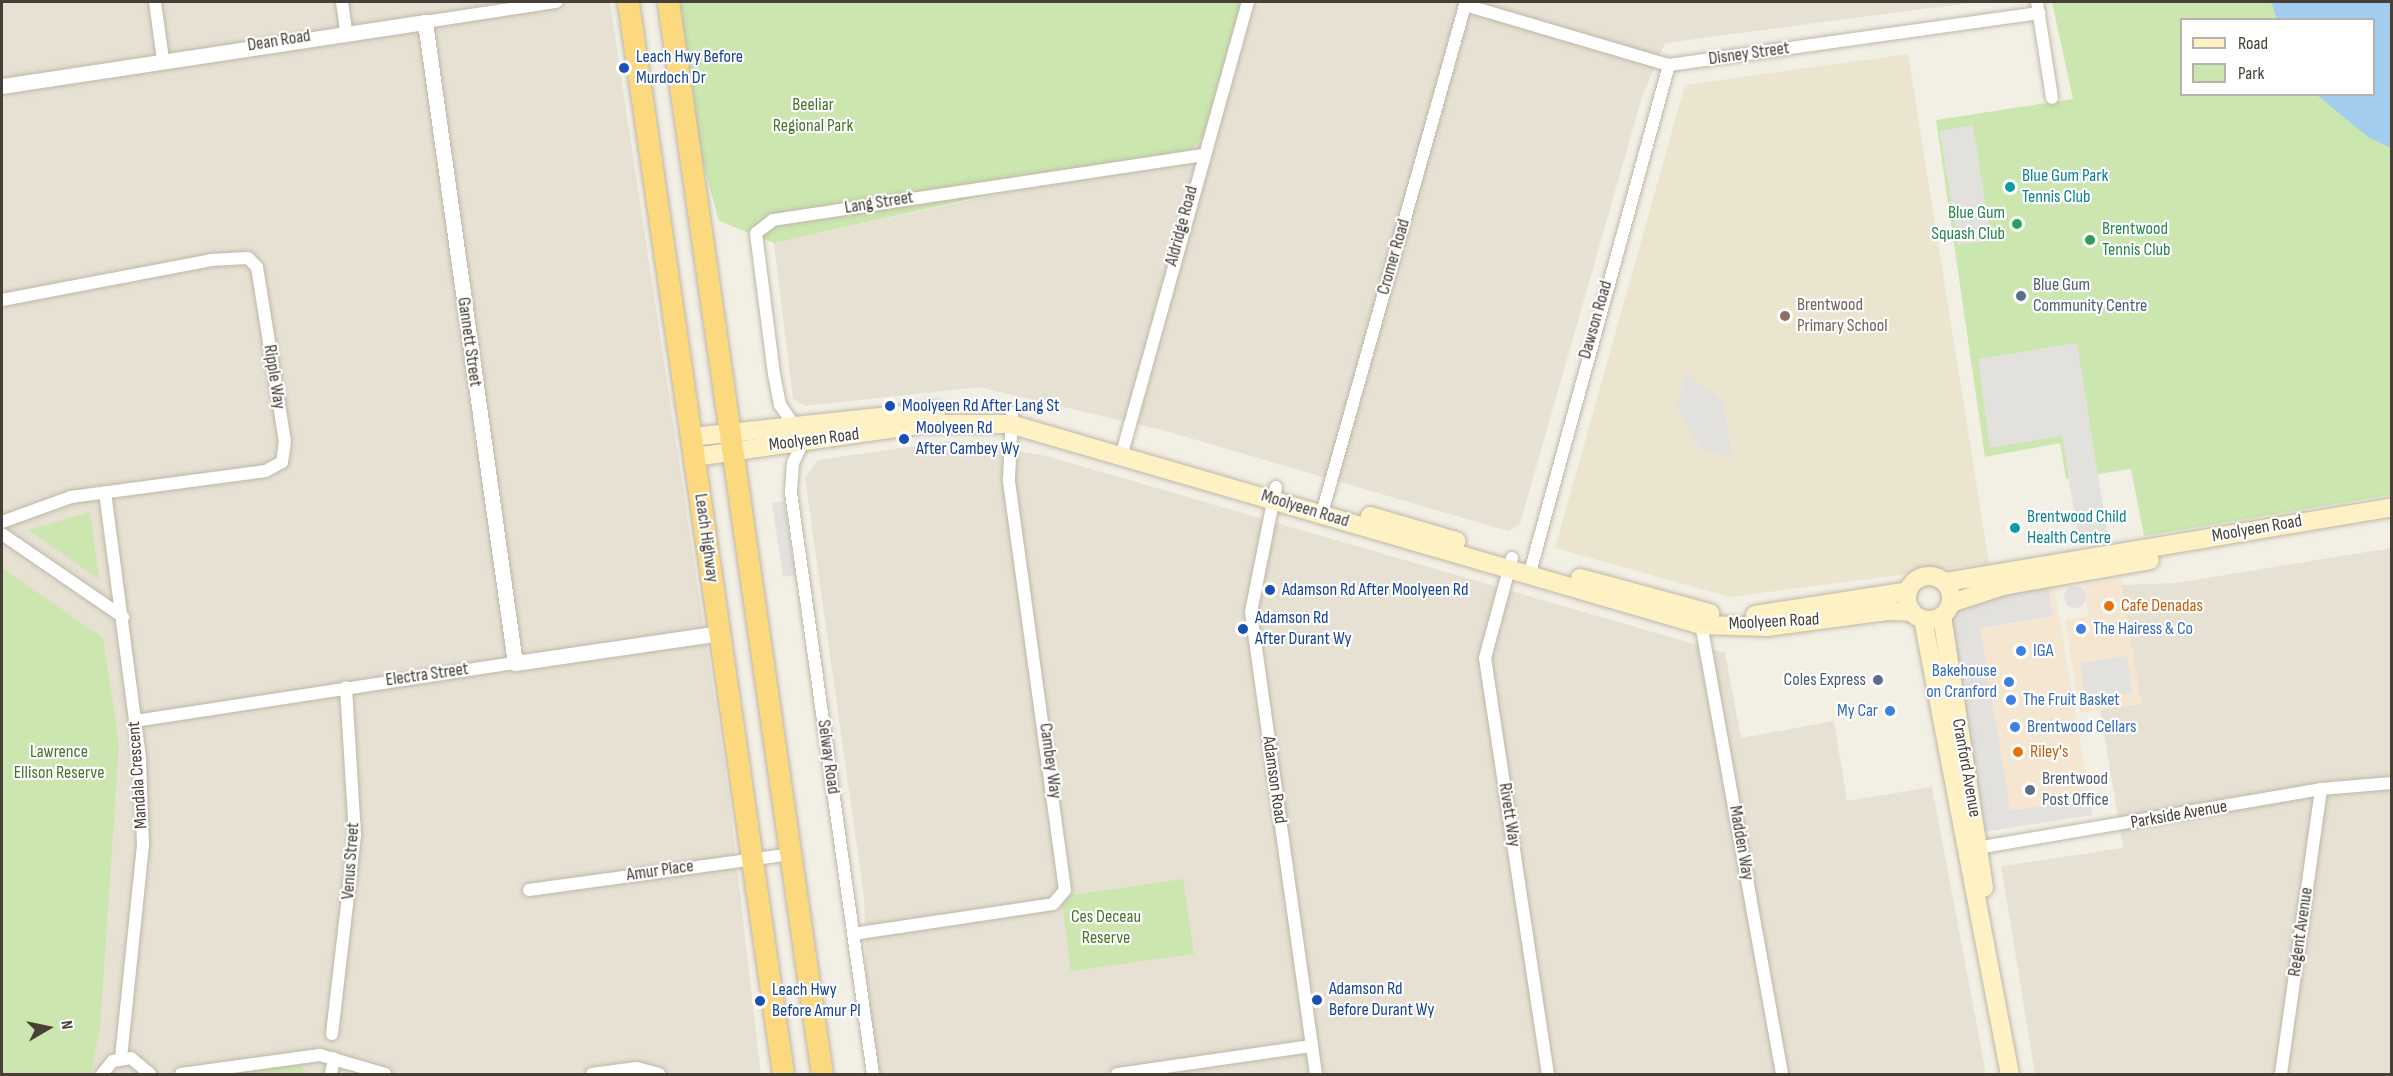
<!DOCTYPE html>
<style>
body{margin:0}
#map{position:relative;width:2393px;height:1076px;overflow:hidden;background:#f2efe5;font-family:"Sofia Sans Condensed",sans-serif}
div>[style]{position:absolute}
.residential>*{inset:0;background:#e6e1d3}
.commercial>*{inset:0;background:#f4e6d0}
.education>*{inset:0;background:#ebe4cf}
.green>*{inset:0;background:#cbe6ae}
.parking>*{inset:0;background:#e3e1dd}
.round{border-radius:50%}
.water>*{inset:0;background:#a2cdef}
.roads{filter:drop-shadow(0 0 2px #beb7a8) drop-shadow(0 0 2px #beb7a8)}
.minor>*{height:12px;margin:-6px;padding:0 6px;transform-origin:6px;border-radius:6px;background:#fff}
.tertiary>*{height:15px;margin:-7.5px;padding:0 7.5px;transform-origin:7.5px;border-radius:7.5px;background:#fff}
.secondary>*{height:18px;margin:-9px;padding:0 9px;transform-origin:9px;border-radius:9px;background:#fef1c4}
.secondary>.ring{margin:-9px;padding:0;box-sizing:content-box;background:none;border:18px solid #fef1c4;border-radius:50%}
.trunk>*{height:21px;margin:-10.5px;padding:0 10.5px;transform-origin:10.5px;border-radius:10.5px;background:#fcd87e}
.dots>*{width:16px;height:16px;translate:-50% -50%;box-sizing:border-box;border:3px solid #fff;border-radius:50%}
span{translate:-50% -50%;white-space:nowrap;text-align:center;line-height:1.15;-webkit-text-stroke:4.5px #fff;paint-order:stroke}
.street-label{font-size:18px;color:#453f35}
.transit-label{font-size:18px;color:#164399}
.left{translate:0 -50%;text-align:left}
.park-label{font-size:18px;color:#447529}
.culture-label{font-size:18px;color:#0d838f}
.leisure-label{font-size:18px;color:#27864d}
.right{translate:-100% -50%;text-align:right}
.service-label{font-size:18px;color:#4e5e75}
.education-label{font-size:18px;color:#785e54}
.food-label{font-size:18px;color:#c56008}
.shop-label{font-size:18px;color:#366cbe}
.frame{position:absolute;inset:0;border:3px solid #453f35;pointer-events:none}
.legend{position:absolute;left:2180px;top:18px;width:195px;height:78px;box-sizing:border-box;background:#fff;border:2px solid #b5b2ae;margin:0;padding:8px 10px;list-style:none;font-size:18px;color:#453f35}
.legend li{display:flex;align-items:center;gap:12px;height:30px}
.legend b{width:30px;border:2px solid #b5b2ae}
.north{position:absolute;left:18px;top:998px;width:60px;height:60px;-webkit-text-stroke:4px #fff;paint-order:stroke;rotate:81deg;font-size:16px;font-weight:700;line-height:24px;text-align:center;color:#453f35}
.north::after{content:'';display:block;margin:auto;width:21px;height:27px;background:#453f35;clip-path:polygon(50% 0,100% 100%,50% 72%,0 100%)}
</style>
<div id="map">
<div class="residential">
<div style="clip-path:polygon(2px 2px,610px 2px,728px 789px,761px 1074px,2px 1074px)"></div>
<div style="clip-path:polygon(1242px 2px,1976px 2px,1665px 43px,1642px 97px,1520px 524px,1508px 531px,1162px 430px,979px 387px,805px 406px,793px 399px,774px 243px,1166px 157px,1204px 135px)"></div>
<div style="clip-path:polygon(950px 441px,1043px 455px,1725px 653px,1741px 738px,1834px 721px,1847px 801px,1932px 787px,1986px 1074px,869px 1074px,864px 897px,805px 478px,818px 460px)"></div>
<div style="clip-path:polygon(2391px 548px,2391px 1074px,2035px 1074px,2001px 866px,2123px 848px,2100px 710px,2141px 703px,2121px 585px,2176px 583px)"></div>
</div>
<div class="commercial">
<div style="clip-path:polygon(2121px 579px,2141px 704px,2080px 713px,2065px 620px,2089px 616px,2084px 584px)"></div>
<div style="clip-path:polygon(2053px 582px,2091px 803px,1989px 821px,1966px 606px)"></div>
</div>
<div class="education">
<div style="clip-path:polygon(1908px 54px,1989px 563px,1730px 597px,1555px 548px,1685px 85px)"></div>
</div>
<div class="green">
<div style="clip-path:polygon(680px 2px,1242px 2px,1204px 135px,1192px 149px,774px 243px,719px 221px,702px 159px)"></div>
<div style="clip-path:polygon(evenodd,2052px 2px,2391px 2px,2391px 495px,2144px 536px,2131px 469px,2066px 479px,2060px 443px,1985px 457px,1936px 120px,2073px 99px,2052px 2px,2182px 20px,2374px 20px,2374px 94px,2182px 94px,2182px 20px)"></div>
<div style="clip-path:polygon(90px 512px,99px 579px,28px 530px)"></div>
<div style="clip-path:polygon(2px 568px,103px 638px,119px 744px,100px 1028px,91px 1074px,2px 1074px)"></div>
<div style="clip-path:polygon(1183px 879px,1194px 954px,1071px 971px,1062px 902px,1073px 895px)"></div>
<div style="clip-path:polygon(293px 1062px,310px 1074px,215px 1074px)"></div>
</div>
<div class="parking">
<div style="clip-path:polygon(1973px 125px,1991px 240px,1958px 245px,1940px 131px)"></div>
<div style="clip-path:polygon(2077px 343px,2107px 532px,2078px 536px,2062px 436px,1990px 448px,1978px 359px)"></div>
<div style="clip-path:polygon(1686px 373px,1723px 402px,1733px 460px,1700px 448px,1676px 407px)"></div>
<div style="clip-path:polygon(784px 501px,795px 575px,783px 577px,772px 503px)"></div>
<div style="clip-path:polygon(2048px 584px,2053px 616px,1980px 628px,2010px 811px,2090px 799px,2093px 815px,1983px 832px,1942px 606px)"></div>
<div class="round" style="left:2064px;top:586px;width:22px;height:22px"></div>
<div style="clip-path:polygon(2127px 656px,2132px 693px,2086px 700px,2080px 663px)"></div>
</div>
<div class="water">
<div style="clip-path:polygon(2271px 2px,2391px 2px,2391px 148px,2368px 137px,2317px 95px,2374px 94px,2374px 20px,2277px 19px)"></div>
</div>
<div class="roads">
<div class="minor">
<div style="left:155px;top:2px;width:59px;rotate:82.1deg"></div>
<div style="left:342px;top:2px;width:28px;rotate:82deg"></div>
<div style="left:2037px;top:2px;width:97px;rotate:81.1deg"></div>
<div style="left:1465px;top:5px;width:213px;rotate:16.4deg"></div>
<div style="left:1669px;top:65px;width:374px;rotate:-8deg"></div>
<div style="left:425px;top:22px;width:133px;rotate:-8.7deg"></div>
<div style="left:2px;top:300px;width:213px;rotate:-10.8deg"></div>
<div style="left:211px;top:260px;width:37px;rotate:-3deg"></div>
<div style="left:248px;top:258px;width:13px;rotate:45deg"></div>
<div style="left:257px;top:267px;width:176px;rotate:80.9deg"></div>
<div style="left:285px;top:441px;width:21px;rotate:98deg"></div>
<div style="left:282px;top:462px;width:18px;rotate:151deg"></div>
<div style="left:266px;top:471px;width:197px;rotate:172.4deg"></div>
<div style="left:71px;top:497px;width:73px;rotate:160.1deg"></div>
<div style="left:793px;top:424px;width:23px;rotate:-124deg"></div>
<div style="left:780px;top:405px;width:32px;rotate:-101deg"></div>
<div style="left:774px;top:374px;width:142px;rotate:-97.3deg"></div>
<div style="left:756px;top:233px;width:21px;rotate:-37deg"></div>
<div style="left:773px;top:220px;width:434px;rotate:-8.6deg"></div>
<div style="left:803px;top:441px;width:24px;rotate:114deg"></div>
<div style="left:793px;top:463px;width:30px;rotate:94deg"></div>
<div style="left:791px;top:493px;width:587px;rotate:81.97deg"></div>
<div style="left:1122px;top:453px;width:468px;rotate:-74.4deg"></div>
<div style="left:1276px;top:487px;width:127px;rotate:101.3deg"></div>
<div style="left:1251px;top:612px;width:467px;rotate:82deg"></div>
<div style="left:105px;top:492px;width:269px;rotate:82.5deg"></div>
<div style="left:140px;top:759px;width:86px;rotate:88deg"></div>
<div style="left:143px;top:845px;width:214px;rotate:95.9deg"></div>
<div style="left:1322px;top:513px;width:531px;rotate:-74.26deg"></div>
<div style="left:2px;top:534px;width:147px;rotate:34.4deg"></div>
<div style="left:1512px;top:558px;width:104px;rotate:105.1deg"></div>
<div style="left:1485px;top:658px;width:421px;rotate:81.4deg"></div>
<div style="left:1529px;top:576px;width:530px;rotate:-74.68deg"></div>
<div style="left:1700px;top:618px;width:463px;rotate:79.8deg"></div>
<div style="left:135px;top:721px;width:384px;rotate:-8.7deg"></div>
<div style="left:1971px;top:849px;width:355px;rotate:-9.7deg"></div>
<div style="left:2321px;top:789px;width:71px;rotate:-4.8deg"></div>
<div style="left:529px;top:890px;width:264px;rotate:-7.8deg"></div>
<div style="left:853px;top:934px;width:202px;rotate:-8.5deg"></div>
<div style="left:1053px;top:904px;width:18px;rotate:-49deg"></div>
<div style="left:1065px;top:890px;width:415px;rotate:-97.8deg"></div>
<div style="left:1009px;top:479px;width:66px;rotate:-87.4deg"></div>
<div style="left:332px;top:1034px;width:200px;rotate:-83.4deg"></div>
<div style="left:355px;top:835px;width:148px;rotate:-93.5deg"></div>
<div style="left:102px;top:1074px;width:17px;rotate:-50deg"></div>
<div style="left:113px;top:1061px;width:18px;rotate:-9deg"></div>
<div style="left:131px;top:1058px;width:25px;rotate:40deg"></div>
<div style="left:181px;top:1074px;width:140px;rotate:-7.8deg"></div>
<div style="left:320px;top:1055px;width:68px;rotate:16.3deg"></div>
<div style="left:331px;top:1074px;width:16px;rotate:-79deg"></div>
<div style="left:592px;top:1074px;width:45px;rotate:-7.6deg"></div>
<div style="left:637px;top:1068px;width:23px;rotate:15deg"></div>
<div style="left:1117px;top:1074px;width:197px;rotate:-8.2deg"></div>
<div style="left:2281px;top:1074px;width:288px;rotate:-82deg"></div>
</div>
<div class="tertiary">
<div style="left:2px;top:86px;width:428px;rotate:-8.6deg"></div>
<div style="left:425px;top:22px;width:647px;rotate:82.01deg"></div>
<div style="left:515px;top:663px;width:207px;rotate:-8.3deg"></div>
</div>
<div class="secondary">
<div style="left:692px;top:437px;width:246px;rotate:-6.1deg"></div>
<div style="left:695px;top:457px;width:231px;rotate:-8.2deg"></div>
<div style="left:924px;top:424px;width:86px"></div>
<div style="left:1010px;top:424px;width:720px;rotate:16.22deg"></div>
<div style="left:1701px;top:625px;width:66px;rotate:1.7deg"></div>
<div style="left:1767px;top:627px;width:121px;rotate:-7.6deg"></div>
<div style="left:1887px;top:611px;width:25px;rotate:2deg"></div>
<div style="left:1370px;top:516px;width:90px;rotate:16.2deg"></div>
<div class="ring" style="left:1907px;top:576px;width:26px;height:26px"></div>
<div style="left:1580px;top:578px;width:135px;rotate:15.1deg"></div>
<div style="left:1946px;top:582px;width:452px;rotate:-9.5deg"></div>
<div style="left:1951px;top:603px;width:55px;rotate:-18.1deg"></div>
<div style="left:2003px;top:586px;width:149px;rotate:-10deg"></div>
<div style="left:1755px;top:615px;width:155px;rotate:-8.9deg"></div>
<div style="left:1942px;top:616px;width:275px;rotate:81.2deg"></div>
<div style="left:1923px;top:619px;width:463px;rotate:79.2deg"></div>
</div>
<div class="trunk">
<div style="left:628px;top:2px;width:1083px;rotate:81.77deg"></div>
<div style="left:668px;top:2px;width:1083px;rotate:81.83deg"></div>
</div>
</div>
<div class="dots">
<div style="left:624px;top:68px;background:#1a4fb4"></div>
<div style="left:2010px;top:187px;background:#0f9aa8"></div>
<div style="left:2017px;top:224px;background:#2e9e5b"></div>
<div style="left:2090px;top:240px;background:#2e9e5b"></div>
<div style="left:2021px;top:296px;background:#5c6f8a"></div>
<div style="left:1785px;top:316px;background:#8d6e63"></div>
<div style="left:890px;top:406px;background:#1a4fb4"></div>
<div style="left:904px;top:439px;background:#1a4fb4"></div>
<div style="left:2015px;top:528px;background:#0f9aa8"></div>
<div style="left:1270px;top:590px;background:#1a4fb4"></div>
<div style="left:2109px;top:606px;background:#e8710a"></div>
<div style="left:1243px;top:629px;background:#1a4fb4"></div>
<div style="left:2081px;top:629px;background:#3f7fe0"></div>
<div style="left:2021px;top:651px;background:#3f7fe0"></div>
<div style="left:1878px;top:680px;background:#5c6f8a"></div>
<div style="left:2009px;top:682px;background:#3f7fe0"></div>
<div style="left:2011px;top:700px;background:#3f7fe0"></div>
<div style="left:1890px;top:711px;background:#3f7fe0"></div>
<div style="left:2015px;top:727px;background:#3f7fe0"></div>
<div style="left:2018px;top:752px;background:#e8710a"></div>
<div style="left:2030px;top:790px;background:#5c6f8a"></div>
<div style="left:1317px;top:1000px;background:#1a4fb4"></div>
<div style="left:760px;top:1001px;background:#1a4fb4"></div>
</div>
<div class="street-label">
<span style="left:279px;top:41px;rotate:-9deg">Dean Road</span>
<span style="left:1749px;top:54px;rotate:-8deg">Disney Street</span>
<span style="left:879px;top:203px;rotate:-9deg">Lang Street</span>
<span style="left:1182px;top:226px;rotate:-75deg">Aldridge Road</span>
<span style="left:1394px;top:257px;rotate:-74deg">Cromer Road</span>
<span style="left:1596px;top:320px;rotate:-74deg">Dawson Road</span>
<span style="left:469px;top:342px;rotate:82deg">Gannett Street</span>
<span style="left:274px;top:377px;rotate:81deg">Ripple Way</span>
<span style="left:814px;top:440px;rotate:-7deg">Moolyeen Road</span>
<span style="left:1305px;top:509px;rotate:17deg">Moolyeen Road</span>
<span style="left:2257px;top:529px;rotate:-10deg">Moolyeen Road</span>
<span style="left:706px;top:538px;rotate:82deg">Leach Highway</span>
<span style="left:1774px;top:622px;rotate:-3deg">Moolyeen Road</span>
<span style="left:427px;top:675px;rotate:-8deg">Electra Street</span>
<span style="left:828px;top:757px;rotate:82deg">Selway Road</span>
<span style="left:1050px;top:761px;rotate:82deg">Cambey Way</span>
<span style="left:1966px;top:768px;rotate:80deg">Cranford Avenue</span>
<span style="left:138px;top:775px;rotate:-94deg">Mandala Crescent</span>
<span style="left:1274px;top:780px;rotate:82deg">Adamson Road</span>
<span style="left:1509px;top:815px;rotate:81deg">Rivett Way</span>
<span style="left:2179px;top:815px;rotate:-10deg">Parkside Avenue</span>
<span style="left:1741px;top:843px;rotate:80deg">Madden Way</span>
<span style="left:351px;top:861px;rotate:-86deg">Venus Street</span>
<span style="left:660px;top:871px;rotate:-8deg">Amur Place</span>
<span style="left:2301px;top:932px;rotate:-82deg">Regent Avenue</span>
</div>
<div class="transit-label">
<span class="left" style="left:636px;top:68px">Leach Hwy Before<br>Murdoch Dr</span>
<span class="left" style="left:902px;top:406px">Moolyeen Rd After Lang St</span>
<span class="left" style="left:916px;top:439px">Moolyeen Rd<br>After Cambey Wy</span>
<span class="left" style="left:1282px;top:590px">Adamson Rd After Moolyeen Rd</span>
<span class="left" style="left:1255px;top:629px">Adamson Rd<br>After Durant Wy</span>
<span class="left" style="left:1329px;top:1000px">Adamson Rd<br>Before Durant Wy</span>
<span class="left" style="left:772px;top:1001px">Leach Hwy<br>Before Amur Pl</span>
</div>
<div class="park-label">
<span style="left:813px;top:116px">Beeliar<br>Regional Park</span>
<span style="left:59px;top:763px">Lawrence<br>Ellison Reserve</span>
<span style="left:1106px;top:928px">Ces Deceau<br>Reserve</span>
</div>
<div class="culture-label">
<span class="left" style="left:2022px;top:187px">Blue Gum Park<br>Tennis Club</span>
<span class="left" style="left:2027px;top:528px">Brentwood Child<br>Health Centre</span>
</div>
<div class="leisure-label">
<span class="right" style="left:2005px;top:224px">Blue Gum<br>Squash Club</span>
<span class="left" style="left:2102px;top:240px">Brentwood<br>Tennis Club</span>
</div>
<div class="service-label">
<span class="left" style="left:2033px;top:296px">Blue Gum<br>Community Centre</span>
<span class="right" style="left:1866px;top:680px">Coles Express</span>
<span class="left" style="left:2042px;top:790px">Brentwood<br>Post Office</span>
</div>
<div class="education-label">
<span class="left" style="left:1797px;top:316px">Brentwood<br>Primary School</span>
</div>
<div class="food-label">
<span class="left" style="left:2121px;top:606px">Cafe Denadas</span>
<span class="left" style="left:2030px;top:752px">Riley's</span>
</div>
<div class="shop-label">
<span class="left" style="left:2093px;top:629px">The Hairess &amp; Co</span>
<span class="left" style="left:2033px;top:651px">IGA</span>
<span class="right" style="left:1997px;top:682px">Bakehouse<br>on Cranford</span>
<span class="left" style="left:2023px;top:700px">The Fruit Basket</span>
<span class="right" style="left:1878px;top:711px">My Car</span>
<span class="left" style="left:2027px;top:727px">Brentwood Cellars</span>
</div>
<div class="frame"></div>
<ul class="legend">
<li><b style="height:8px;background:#fef1c4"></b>Road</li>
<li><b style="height:16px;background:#cbe6ae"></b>Park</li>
</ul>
<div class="north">N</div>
</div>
